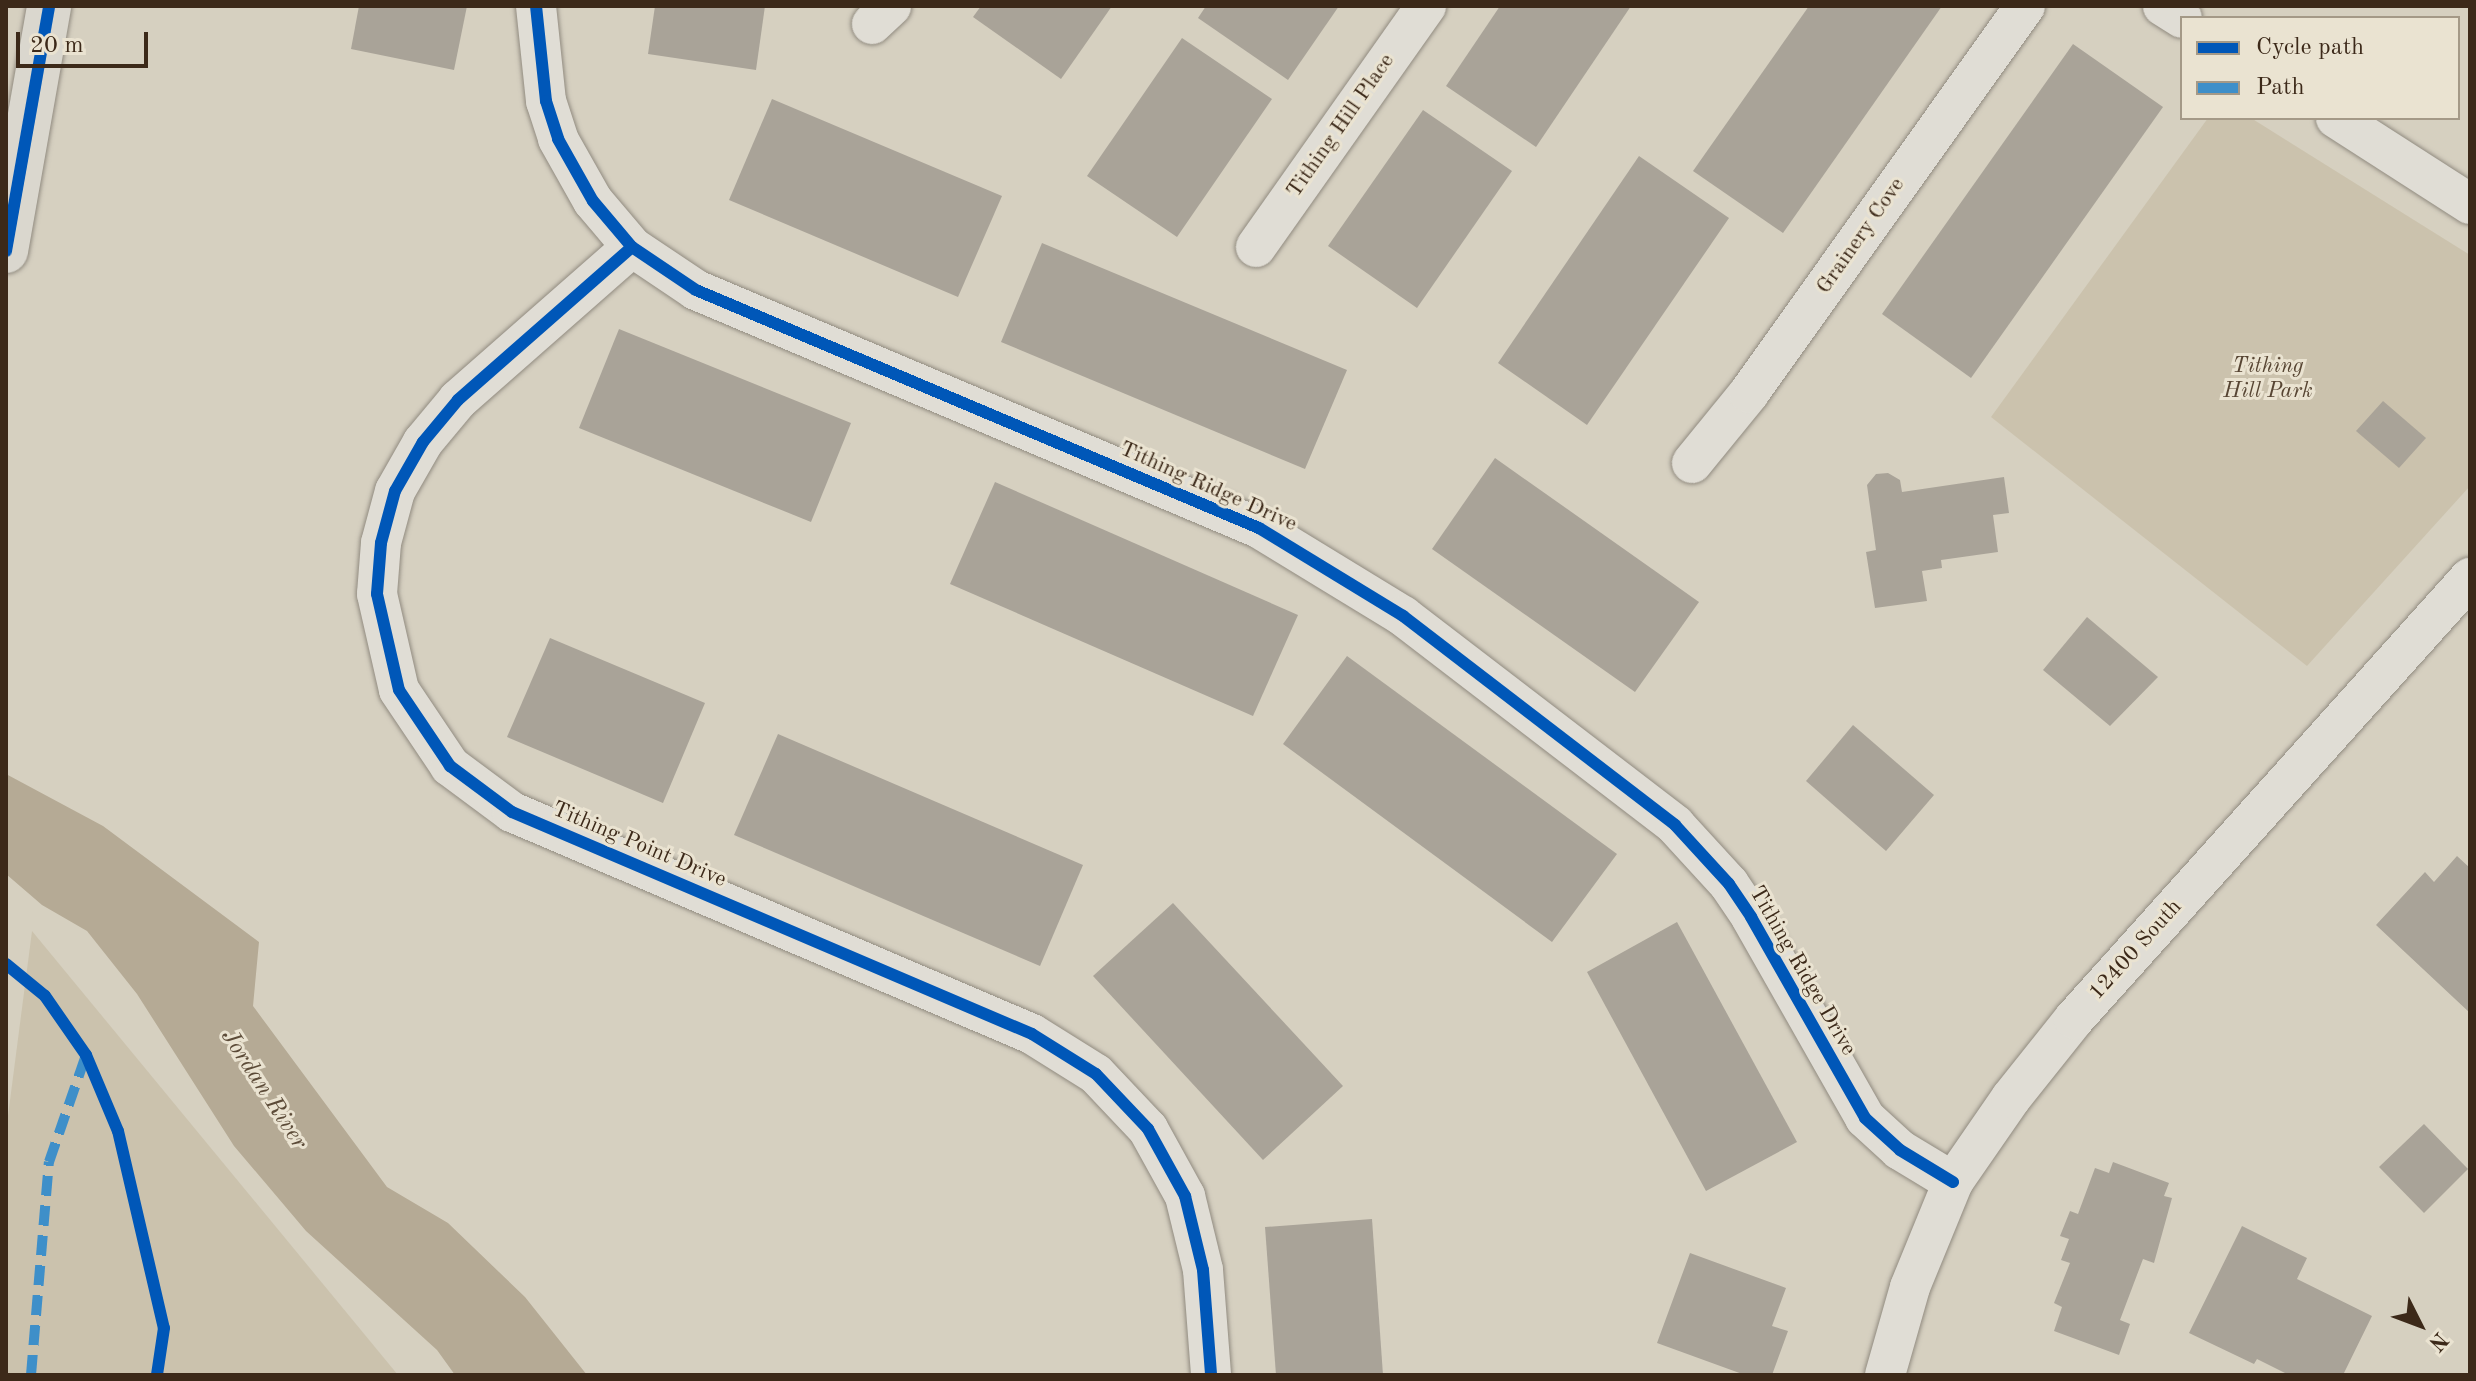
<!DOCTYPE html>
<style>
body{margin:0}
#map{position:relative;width:2476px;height:1381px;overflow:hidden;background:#d6d0c0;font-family:"Old Standard TT",serif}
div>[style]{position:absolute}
.green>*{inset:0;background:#cbc2ad}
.water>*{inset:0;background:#b5aa95}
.building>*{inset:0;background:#a9a398}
.roads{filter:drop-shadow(0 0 2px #918b80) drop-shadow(0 0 2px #918b80)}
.street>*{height:40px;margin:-20px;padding:0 20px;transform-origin:20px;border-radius:20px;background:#e0ddd5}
.primary>*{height:44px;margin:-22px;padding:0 22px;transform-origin:22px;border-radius:22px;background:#dad7ce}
.quiet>*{height:10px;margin-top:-5px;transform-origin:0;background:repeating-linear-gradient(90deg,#3e8fc9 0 20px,transparent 0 30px)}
.cycleway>*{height:12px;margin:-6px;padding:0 6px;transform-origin:6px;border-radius:6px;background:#0057b8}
span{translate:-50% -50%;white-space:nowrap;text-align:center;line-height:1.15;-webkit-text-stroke:6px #eae3d1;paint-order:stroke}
.street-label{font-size:22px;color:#3c2919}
.park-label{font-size:22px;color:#574533;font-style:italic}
.water-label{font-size:24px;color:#5c4b38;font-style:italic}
.frame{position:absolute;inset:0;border:8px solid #3c2919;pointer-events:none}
.legend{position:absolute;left:2180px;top:16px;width:280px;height:104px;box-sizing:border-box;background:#eae3d1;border:2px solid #a49987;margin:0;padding:10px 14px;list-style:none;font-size:24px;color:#3c2919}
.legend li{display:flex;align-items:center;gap:16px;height:40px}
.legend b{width:40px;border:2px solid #a49987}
.north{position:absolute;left:2380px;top:1285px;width:80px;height:80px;-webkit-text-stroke:6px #eae3d1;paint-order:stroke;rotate:132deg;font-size:22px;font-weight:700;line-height:32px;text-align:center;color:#3c2919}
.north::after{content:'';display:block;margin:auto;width:28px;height:36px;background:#3c2919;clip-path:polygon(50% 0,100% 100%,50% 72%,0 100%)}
.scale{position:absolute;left:16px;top:32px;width:132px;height:36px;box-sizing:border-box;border:4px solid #3c2919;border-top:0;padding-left:10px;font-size:24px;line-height:28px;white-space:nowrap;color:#3c2919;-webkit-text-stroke:6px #eae3d1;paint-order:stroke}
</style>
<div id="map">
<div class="green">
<div style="clip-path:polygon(2208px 118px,2251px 118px,2470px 255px,2470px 486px,2307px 666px,1991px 417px)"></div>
<div style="clip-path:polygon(32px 931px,398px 1375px,6px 1375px,6px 1131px)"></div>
</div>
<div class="water">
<div style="clip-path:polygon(6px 774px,103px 826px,259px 942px,253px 1006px,387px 1187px,448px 1223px,525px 1297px,587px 1375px,455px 1375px,437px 1350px,306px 1231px,234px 1146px,137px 994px,87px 931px,42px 905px,6px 874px)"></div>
</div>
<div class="building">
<div style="clip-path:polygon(359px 6px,467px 6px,454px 70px,351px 49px)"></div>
<div style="clip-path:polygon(655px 6px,765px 6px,756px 70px,648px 54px)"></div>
<div style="clip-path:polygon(981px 6px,1112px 6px,1061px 79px,973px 17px)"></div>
<div style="clip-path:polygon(1206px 6px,1339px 6px,1288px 80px,1198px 18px)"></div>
<div style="clip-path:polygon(1500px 6px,1631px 6px,1536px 147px,1446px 86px)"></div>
<div style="clip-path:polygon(1809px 6px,1942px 6px,1783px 233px,1693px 171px)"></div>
<div style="clip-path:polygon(1182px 38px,1272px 99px,1177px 237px,1087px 176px)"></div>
<div style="clip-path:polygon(2073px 44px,2163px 107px,1971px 378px,1882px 314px)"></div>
<div style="clip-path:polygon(772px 99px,1002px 196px,958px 297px,729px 200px)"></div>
<div style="clip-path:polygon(1423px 110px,1512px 171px,1417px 308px,1328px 246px)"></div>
<div style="clip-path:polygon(1639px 156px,1729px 218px,1587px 425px,1498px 363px)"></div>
<div style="clip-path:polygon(1042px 243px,1347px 370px,1305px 469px,1001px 342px)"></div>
<div style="clip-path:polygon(619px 329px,851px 423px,811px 522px,579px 428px)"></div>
<div style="clip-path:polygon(2383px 401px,2426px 438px,2399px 468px,2356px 431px)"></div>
<div style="clip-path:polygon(1495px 458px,1699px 602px,1635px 692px,1432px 549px)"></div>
<div style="clip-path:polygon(1888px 473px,1900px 480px,1902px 492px,2004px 477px,2009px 513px,1993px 515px,1998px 552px,1941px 560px,1942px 568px,1922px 571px,1927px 601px,1875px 608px,1866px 552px,1876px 550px,1867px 485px,1876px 474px)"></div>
<div style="clip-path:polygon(995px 482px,1298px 615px,1253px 716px,950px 584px)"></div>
<div style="clip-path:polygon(2087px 617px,2158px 677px,2110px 726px,2043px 670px)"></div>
<div style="clip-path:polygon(550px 638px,705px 703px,663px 803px,507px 737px)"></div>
<div style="clip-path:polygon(1347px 656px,1617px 854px,1552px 942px,1283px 744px)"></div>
<div style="clip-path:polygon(1853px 725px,1934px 795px,1886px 851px,1806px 781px)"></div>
<div style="clip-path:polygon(778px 734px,1083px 865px,1040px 966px,734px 835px)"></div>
<div style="clip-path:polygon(2457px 856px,2470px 868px,2470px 1013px,2376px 925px,2425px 872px,2434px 882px)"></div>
<div style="clip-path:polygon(1173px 903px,1343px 1086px,1263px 1160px,1093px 976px)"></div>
<div style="clip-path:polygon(1677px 922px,1797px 1142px,1706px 1191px,1587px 972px)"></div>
<div style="clip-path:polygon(2424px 1124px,2468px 1169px,2424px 1213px,2379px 1167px)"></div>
<div style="clip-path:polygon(2113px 1162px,2169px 1183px,2164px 1196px,2172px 1198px,2154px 1263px,2143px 1259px,2120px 1320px,2130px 1324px,2119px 1355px,2054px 1331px,2062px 1307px,2054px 1303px,2070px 1263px,2061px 1260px,2069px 1239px,2060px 1236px,2070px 1211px,2078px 1214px,2095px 1168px,2109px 1173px)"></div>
<div style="clip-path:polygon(1372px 1219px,1383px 1375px,1276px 1375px,1265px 1227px)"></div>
<div style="clip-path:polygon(2242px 1226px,2307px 1258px,2297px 1279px,2372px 1316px,2343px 1375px,2289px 1375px,2257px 1359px,2254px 1364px,2189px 1333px)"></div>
<div style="clip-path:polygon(1690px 1253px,1786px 1288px,1772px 1326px,1788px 1331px,1772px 1375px,1745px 1375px,1657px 1343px)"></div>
</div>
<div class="roads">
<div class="street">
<div style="left:536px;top:6px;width:96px;rotate:84deg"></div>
<div style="left:546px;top:101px;width:40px;rotate:72deg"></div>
<div style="left:558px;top:139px;width:71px;rotate:60.6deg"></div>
<div style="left:593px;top:201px;width:60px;rotate:49.7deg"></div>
<div style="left:632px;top:247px;width:77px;rotate:33.9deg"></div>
<div style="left:696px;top:290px;width:611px;rotate:22.92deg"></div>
<div style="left:1259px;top:528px;width:169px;rotate:31.4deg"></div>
<div style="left:1403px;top:616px;width:343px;rotate:37.5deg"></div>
<div style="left:1675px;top:825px;width:80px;rotate:47.5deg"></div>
<div style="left:1729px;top:884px;width:40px;rotate:56deg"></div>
<div style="left:1751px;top:917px;width:231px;rotate:60.4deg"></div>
<div style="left:1865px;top:1118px;width:47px;rotate:42.4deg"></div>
<div style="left:1900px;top:1150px;width:62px;rotate:31.1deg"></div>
<div style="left:2163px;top:6px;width:22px;rotate:32deg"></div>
<div style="left:872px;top:24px;width:26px;rotate:-43deg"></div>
<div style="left:2336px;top:118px;width:159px;rotate:32.7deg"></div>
<div style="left:632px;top:247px;width:232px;rotate:138.7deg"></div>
<div style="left:458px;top:400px;width:55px;rotate:129.8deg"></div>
<div style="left:423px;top:442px;width:56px;rotate:119.7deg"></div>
<div style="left:395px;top:491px;width:54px;rotate:105.1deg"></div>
<div style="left:381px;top:543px;width:51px;rotate:94.5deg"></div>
<div style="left:377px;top:594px;width:98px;rotate:77.1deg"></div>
<div style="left:399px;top:690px;width:92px;rotate:56.1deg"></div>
<div style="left:450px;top:766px;width:77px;rotate:36.6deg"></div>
<div style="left:512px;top:812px;width:565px;rotate:23.12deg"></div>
<div style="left:1032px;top:1034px;width:75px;rotate:32deg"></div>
<div style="left:1096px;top:1074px;width:76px;rotate:46.6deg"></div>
<div style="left:1148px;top:1129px;width:77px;rotate:61.1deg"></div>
<div style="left:1185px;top:1196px;width:76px;rotate:76.3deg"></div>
<div style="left:1203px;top:1270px;width:105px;rotate:85.6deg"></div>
<div style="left:1256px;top:247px;width:295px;rotate:-54.8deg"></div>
<div style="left:1692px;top:463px;width:90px;rotate:-50.8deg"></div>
<div style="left:1749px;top:393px;width:475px;rotate:-54.5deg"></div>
<div style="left:1885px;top:1375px;width:91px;rotate:-74.1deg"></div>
<div style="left:1910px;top:1287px;width:113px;rotate:-67.7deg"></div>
<div style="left:1953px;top:1182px;width:102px;rotate:-55.4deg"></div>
<div style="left:2011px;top:1098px;width:101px;rotate:-51.4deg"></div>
<div style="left:2074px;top:1019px;width:593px;rotate:-48.08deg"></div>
</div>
<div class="primary">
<div style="left:6px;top:251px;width:249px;rotate:-80deg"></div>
</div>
</div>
<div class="quiet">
<div style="left:31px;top:1375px;width:214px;rotate:-85.2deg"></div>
<div style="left:49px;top:1162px;width:113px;rotate:-70.9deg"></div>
</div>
<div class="cycleway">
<div style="left:536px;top:6px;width:96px;rotate:84deg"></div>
<div style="left:546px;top:101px;width:40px;rotate:72deg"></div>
<div style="left:558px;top:139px;width:71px;rotate:60.6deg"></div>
<div style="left:593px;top:201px;width:60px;rotate:49.7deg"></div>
<div style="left:632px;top:247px;width:77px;rotate:33.9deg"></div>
<div style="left:696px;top:290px;width:611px;rotate:22.92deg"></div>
<div style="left:1259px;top:528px;width:169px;rotate:31.4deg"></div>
<div style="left:1403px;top:616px;width:343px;rotate:37.5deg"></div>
<div style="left:1675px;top:825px;width:80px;rotate:47.5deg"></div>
<div style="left:1729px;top:884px;width:40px;rotate:56deg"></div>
<div style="left:1751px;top:917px;width:231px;rotate:60.4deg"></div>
<div style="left:1865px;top:1118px;width:47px;rotate:42.4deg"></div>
<div style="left:1900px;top:1150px;width:62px;rotate:31.1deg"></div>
<div style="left:632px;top:247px;width:232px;rotate:138.7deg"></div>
<div style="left:458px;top:400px;width:55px;rotate:129.8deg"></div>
<div style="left:423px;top:442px;width:56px;rotate:119.7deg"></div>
<div style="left:395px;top:491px;width:54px;rotate:105.1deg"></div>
<div style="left:381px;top:543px;width:51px;rotate:94.5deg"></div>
<div style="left:377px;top:594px;width:98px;rotate:77.1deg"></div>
<div style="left:399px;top:690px;width:92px;rotate:56.1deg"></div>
<div style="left:450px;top:766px;width:77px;rotate:36.6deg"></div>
<div style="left:512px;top:812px;width:565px;rotate:23.12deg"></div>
<div style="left:1032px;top:1034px;width:75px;rotate:32deg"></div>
<div style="left:1096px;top:1074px;width:76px;rotate:46.6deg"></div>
<div style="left:1148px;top:1129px;width:77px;rotate:61.1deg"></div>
<div style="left:1185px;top:1196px;width:76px;rotate:76.3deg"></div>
<div style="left:1203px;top:1270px;width:105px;rotate:85.6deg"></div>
<div style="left:6px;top:251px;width:249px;rotate:-80deg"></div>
<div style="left:6px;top:964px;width:50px;rotate:39.4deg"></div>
<div style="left:45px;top:996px;width:72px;rotate:55.2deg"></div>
<div style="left:86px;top:1055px;width:82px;rotate:67.2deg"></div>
<div style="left:118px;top:1131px;width:202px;rotate:76.9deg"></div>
<div style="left:164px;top:1328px;width:48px;rotate:98.5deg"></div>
</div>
<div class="street-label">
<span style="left:1341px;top:126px;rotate:-55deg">Tithing Hill Place</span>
<span style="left:1861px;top:236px;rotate:-55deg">Grainery Cove</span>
<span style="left:1208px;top:487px;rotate:24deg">Tithing Ridge Drive</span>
<span style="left:639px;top:845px;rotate:23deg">Tithing Point Drive</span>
<span style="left:2136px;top:950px;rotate:-48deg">12400 South</span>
<span style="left:1802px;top:971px;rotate:60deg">Tithing Ridge Drive</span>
</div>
<div class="park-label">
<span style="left:2268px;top:379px">Tithing<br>Hill Park</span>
</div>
<div class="water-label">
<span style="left:263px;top:1090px;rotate:57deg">Jordan River</span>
</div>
<div class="frame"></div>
<ul class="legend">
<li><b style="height:10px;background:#0057b8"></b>Cycle path</li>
<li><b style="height:10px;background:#3e8fc9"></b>Path</li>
</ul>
<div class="north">N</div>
<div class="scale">20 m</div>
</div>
